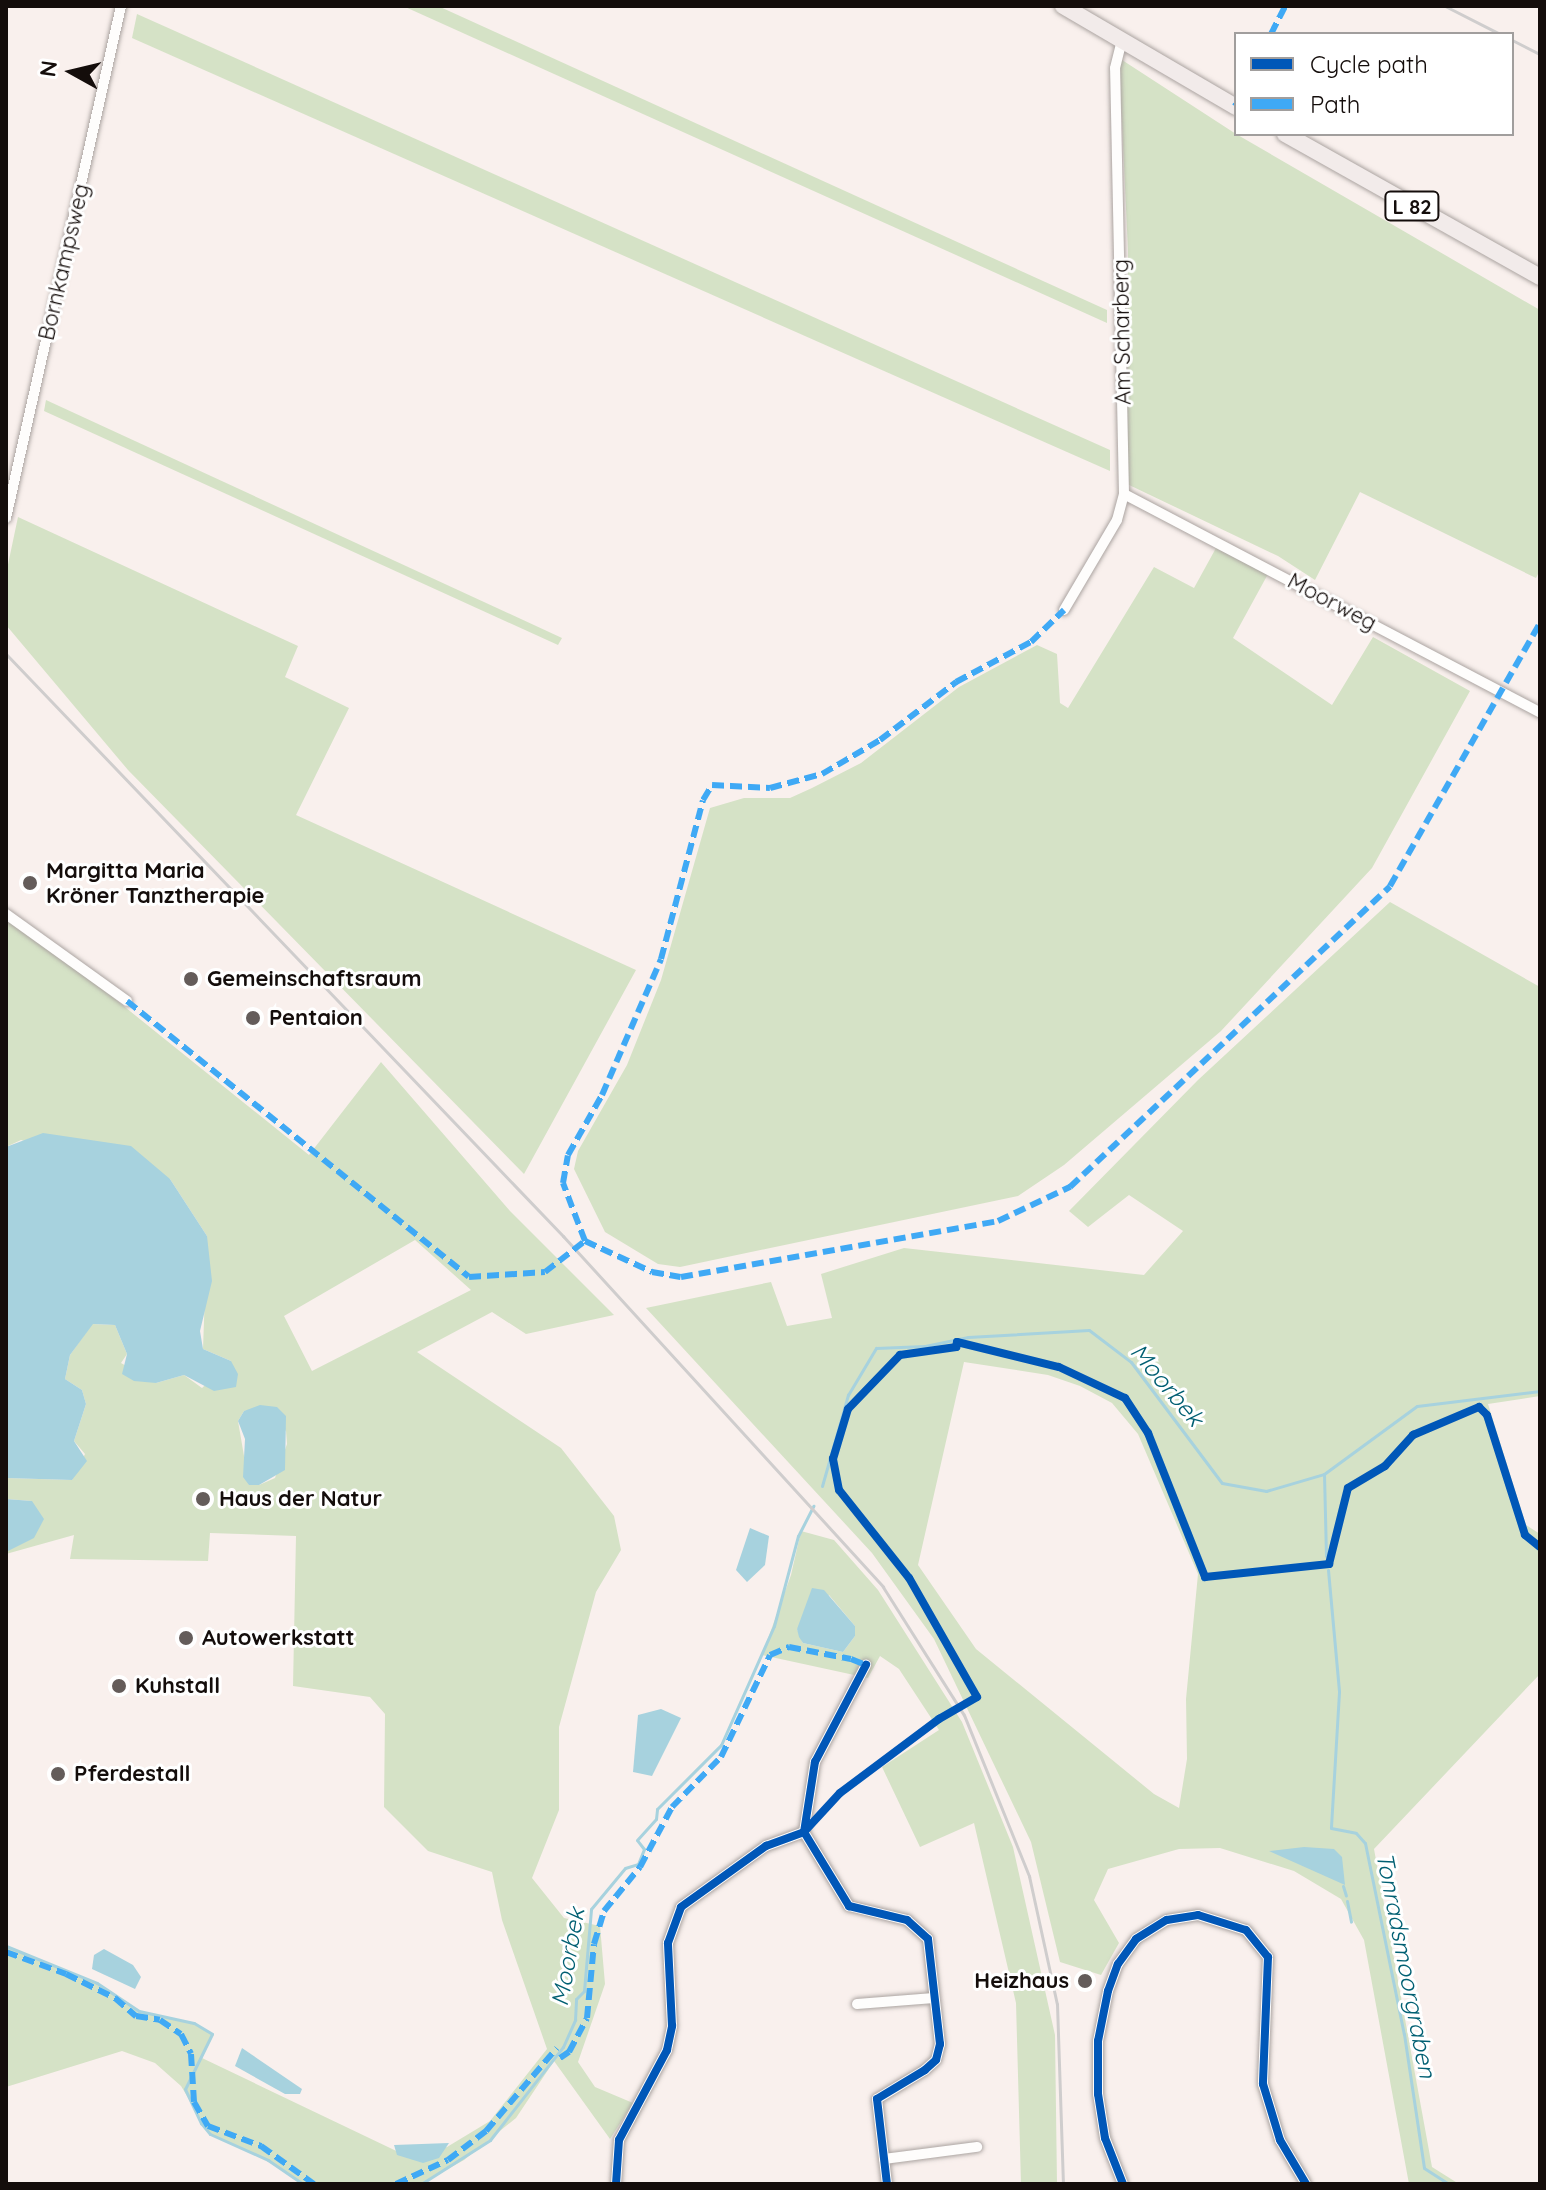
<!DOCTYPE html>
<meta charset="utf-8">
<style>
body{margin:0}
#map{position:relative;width:1546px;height:2190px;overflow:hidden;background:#f9f0ed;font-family:Quicksand,sans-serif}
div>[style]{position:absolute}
.green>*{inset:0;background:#d5e2c6}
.water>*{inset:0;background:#a7d2de}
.stream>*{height:3px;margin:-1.5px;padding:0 1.5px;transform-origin:1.5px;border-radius:1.5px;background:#a7d2de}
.roads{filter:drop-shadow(0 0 2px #aba4a1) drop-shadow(0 0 2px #aba4a1)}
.minor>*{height:10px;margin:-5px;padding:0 5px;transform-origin:5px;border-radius:5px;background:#fefdfc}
.primary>*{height:16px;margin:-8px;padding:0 8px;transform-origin:8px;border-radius:8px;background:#f2ebea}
.rail>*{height:3px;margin:-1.5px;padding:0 1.5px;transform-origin:1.5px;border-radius:1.5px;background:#cfcdcd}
.quiet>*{height:6px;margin-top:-3px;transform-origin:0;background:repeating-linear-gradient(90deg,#3fa9f5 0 12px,transparent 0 18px)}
.cycleway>*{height:8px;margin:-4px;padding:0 4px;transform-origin:4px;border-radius:4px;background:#0057b8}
.dots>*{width:22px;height:22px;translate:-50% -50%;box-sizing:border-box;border:4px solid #fff;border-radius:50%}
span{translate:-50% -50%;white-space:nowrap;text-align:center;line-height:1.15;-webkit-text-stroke:6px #fff;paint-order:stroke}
.shield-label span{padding:2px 6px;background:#fff;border:2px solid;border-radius:6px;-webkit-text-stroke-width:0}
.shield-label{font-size:20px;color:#140d0b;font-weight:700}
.street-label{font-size:22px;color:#140d0b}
.poi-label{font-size:22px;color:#140d0b;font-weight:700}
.left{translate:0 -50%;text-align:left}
.right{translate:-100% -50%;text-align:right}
.water-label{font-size:24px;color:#005f72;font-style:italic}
.frame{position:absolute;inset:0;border:8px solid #140d0b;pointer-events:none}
.legend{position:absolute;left:1234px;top:32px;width:280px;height:104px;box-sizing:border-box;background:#fff;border:2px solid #a19e9d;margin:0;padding:10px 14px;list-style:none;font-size:24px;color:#140d0b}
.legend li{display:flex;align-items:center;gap:16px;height:40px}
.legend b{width:40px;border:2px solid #a19e9d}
.north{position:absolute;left:32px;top:32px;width:80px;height:80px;-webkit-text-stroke:6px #fff;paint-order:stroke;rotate:278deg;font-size:22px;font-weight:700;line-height:32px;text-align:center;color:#140d0b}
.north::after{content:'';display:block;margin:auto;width:28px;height:36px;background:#140d0b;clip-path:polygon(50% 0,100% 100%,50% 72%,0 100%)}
</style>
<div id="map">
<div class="green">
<div style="clip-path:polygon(403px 6px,438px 6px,1107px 310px,1107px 323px)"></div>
<div style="clip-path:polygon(137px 14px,1110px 450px,1110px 471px,132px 38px)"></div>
<div style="clip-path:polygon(1119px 58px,1236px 134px,1540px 310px,1540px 570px,1536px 578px,1360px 492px,1315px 580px,1278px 556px,1127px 484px,1128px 251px)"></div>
<div style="clip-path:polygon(46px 400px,562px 638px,558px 645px,44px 411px)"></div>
<div style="clip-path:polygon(18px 517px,298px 646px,285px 677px,349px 708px,296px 815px,636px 970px,524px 1174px,128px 770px,6px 625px,6px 574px)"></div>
<div style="clip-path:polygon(1216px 548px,1268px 574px,1233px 638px,1332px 705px,1373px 637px,1470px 691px,1372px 868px,1221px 1031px,1064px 1165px,1018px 1196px,680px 1267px,658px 1264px,605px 1232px,574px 1169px,578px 1151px,627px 1065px,661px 980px,710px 808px,744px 798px,790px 798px,812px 788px,861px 763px,959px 687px,1037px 645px,1057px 654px,1060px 703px,1068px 708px,1154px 567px,1194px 588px)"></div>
<div style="clip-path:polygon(evenodd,1390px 902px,1540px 987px,1540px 1396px,1488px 1404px,1526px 1525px,1540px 1534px,1540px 1674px,1374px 1849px,1432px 2167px,1459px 2184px,1409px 2184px,1364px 1940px,1341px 1899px,1294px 1871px,1220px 1848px,1179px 1849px,1108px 1869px,1094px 1900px,1119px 1943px,1101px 1975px,1060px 1962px,1031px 1842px,934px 1639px,872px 1553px,646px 1308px,771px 1282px,787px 1326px,832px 1318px,821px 1274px,904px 1248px,1144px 1275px,1183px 1231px,1129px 1195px,1088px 1227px,1069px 1211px,1198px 1080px,1390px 902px,964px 1362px,1048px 1375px,1080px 1386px,1112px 1403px,1138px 1434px,1198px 1574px,1186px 1699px,1187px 1759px,1179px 1808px,1154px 1794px,976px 1649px,918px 1565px,964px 1362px)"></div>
<div style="clip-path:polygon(evenodd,6px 921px,39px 938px,309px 1155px,381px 1062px,510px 1211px,614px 1315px,526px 1334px,492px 1312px,417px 1352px,561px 1448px,614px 1516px,621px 1550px,596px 1592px,559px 1727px,559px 1810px,532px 1878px,564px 1918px,600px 1926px,605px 1984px,578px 2062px,595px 2087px,633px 2103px,610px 2139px,554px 2061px,516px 2118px,464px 2160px,421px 2184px,303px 2184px,268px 2160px,210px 2134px,181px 2086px,155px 2063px,122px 2051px,6px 2087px,6px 1946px,97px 1983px,139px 2011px,194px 2023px,212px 2034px,202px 2058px,411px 2158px,447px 2147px,490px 2121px,547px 2049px,502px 1920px,492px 1872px,428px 1851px,384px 1807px,385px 1714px,370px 1697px,293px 1686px,296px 1536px,210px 1533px,208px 1561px,70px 1559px,74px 1535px,6px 1554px,32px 1501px,6px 1499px,6px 1478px,72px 1480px,85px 1454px,74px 1441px,86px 1404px,82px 1390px,65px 1379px,70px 1355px,92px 1324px,115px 1325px,127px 1354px,121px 1363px,156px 1383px,184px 1375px,202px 1388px,231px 1361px,203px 1349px,207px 1236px,170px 1179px,21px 1140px,6px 1147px,6px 921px,415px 1240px,471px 1290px,312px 1371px,284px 1316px,415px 1240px,6px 921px,257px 1409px,286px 1431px,287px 1444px,275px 1478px,259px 1485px,249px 1485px,238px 1421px,244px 1411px,257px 1409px)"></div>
<div style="clip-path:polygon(evenodd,801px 1531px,834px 1540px,878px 1590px,962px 1722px,1013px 1847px,1055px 2035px,1057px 2184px,1021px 2184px,1016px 2003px,974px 1823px,920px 1847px,882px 1767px,939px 1730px,899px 1669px,880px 1656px,868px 1678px,762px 1655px,791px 1575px,801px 1531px,829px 1595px,855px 1626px,855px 1636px,843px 1652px,803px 1643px,797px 1629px,829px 1595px)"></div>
</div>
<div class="water">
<div style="clip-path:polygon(43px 1133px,131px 1146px,170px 1179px,207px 1236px,212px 1281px,200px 1331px,203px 1349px,231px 1361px,238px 1374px,236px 1387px,214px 1391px,184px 1375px,156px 1383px,134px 1381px,122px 1374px,127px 1354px,115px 1325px,93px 1324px,70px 1355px,65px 1379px,82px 1390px,86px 1404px,74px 1441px,87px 1461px,72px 1480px,6px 1478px,6px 1147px)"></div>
<div style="clip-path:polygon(260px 1405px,277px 1407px,286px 1416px,285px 1470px,259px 1485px,249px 1485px,243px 1477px,245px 1439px,238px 1421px,244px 1411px)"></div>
<div style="clip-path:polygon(6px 1499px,32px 1501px,44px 1519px,34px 1538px,8px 1551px)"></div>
<div style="clip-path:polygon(750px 1528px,769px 1536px,765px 1565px,747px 1582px,736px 1570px)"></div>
<div style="clip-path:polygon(812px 1588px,824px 1590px,855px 1626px,855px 1636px,843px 1652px,803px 1643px,799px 1637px,797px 1629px)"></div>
<div style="clip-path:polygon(661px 1709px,681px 1718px,652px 1776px,633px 1772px,638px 1715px)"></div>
<div style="clip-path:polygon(1304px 1847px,1334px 1849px,1342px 1857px,1345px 1885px,1269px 1851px)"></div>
<div style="clip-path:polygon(104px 1949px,133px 1965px,141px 1977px,135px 1989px,92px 1969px,94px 1955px)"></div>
<div style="clip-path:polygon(242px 2048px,302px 2089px,300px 2094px,285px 2094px,235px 2066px)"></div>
<div style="clip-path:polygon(449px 2143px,439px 2158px,423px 2163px,397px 2155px,394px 2145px)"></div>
</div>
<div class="stream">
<div style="left:1324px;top:1474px;width:82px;rotate:88.6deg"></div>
<div style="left:822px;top:1486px;width:95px;rotate:-74.1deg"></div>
<div style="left:848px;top:1395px;width:55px;rotate:-59.2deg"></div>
<div style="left:876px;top:1348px;width:49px;rotate:-2.3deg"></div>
<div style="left:925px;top:1346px;width:44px;rotate:-11.8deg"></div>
<div style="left:968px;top:1337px;width:121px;rotate:-3.3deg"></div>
<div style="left:1089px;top:1330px;width:53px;rotate:37.3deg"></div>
<div style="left:1131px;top:1362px;width:151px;rotate:53.1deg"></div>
<div style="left:1222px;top:1483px;width:45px;rotate:10.3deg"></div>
<div style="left:1266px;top:1491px;width:60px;rotate:-16.3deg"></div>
<div style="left:1324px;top:1474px;width:115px;rotate:-36.2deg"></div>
<div style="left:1417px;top:1406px;width:124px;rotate:-7deg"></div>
<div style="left:1328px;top:1570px;width:122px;rotate:84.8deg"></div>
<div style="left:1339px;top:1692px;width:136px;rotate:93.4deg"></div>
<div style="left:1331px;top:1828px;width:25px;rotate:11deg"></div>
<div style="left:1356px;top:1833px;width:13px;rotate:48deg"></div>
<div style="left:1365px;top:1843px;width:195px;rotate:78.5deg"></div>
<div style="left:1404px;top:2034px;width:135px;rotate:81.5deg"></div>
<div style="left:1424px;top:2168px;width:30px;rotate:33deg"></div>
<div style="left:1343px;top:1886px;width:10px;rotate:73deg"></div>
<div style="left:1347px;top:1901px;width:21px;rotate:79deg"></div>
<div style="left:6px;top:1946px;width:98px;rotate:22.1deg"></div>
<div style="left:97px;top:1983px;width:50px;rotate:33.7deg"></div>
<div style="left:139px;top:2011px;width:56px;rotate:12.3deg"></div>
<div style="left:194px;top:2023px;width:21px;rotate:31deg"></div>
<div style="left:212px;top:2034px;width:61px;rotate:116.1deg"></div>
<div style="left:185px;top:2089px;width:38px;rotate:65deg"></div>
<div style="left:201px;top:2123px;width:14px;rotate:51deg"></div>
<div style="left:210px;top:2134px;width:64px;rotate:24.1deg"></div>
<div style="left:268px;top:2160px;width:42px;rotate:34.4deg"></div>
<div style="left:421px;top:2184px;width:82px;rotate:-32.5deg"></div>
<div style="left:490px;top:2140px;width:118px;rotate:-51.9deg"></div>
<div style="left:563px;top:2047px;width:30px;rotate:-66deg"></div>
<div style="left:575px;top:2020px;width:21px;rotate:-87deg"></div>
<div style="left:576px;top:1999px;width:11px;rotate:-45deg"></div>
<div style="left:584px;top:1991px;width:82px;rotate:-85.1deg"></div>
<div style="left:591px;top:1909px;width:53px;rotate:-50.3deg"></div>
<div style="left:625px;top:1868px;width:14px;rotate:-17deg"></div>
<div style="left:638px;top:1864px;width:16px;rotate:-68deg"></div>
<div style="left:644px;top:1849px;width:11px;rotate:-128deg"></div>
<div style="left:637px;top:1840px;width:28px;rotate:-48deg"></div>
<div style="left:656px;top:1819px;width:10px;rotate:-84deg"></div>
<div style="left:657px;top:1809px;width:91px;rotate:-45deg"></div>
<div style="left:721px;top:1745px;width:130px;rotate:-66deg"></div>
<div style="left:774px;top:1626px;width:93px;rotate:-75.1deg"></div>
<div style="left:798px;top:1536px;width:34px;rotate:-63deg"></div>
</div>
<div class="roads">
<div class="minor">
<div style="left:1124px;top:494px;width:470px;rotate:27.7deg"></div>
<div style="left:6px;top:518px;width:525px;rotate:-77.34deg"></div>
<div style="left:1064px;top:610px;width:104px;rotate:-59.5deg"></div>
<div style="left:1117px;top:520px;width:27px;rotate:-75deg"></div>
<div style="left:1124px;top:494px;width:426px;rotate:-91.2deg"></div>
<div style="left:1115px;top:68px;width:30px;rotate:-76deg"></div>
<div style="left:6px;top:914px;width:149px;rotate:35.7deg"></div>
<div style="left:804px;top:1832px;width:87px;rotate:58.7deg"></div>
<div style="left:849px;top:1906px;width:60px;rotate:13.6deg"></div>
<div style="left:907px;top:1920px;width:28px;rotate:42deg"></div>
<div style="left:928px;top:1939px;width:106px;rotate:83.5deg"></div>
<div style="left:940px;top:2044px;width:16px;rotate:104deg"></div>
<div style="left:936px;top:2060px;width:15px;rotate:138deg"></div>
<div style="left:925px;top:2070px;width:56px;rotate:148.9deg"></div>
<div style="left:877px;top:2099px;width:86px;rotate:83.3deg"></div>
<div style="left:804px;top:1832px;width:71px;rotate:-81.1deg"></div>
<div style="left:815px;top:1762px;width:110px;rotate:-62.3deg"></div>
<div style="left:857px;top:2004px;width:77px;rotate:-4.5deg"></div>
<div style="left:884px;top:2159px;width:94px;rotate:-7.4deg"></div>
<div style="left:616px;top:2184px;width:44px;rotate:-86.1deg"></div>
<div style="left:619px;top:2140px;width:102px;rotate:-61.9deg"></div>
<div style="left:667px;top:2050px;width:25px;rotate:-78deg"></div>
<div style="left:672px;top:2026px;width:83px;rotate:-92.8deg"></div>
<div style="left:668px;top:1943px;width:38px;rotate:-70deg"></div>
<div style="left:681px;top:1907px;width:105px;rotate:-35.7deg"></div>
<div style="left:766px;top:1846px;width:40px;rotate:-20.2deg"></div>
<div style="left:1123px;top:2184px;width:49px;rotate:-111.4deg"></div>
<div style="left:1105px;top:2138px;width:45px;rotate:-99deg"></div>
<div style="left:1098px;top:2094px;width:53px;rotate:-90deg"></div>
<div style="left:1098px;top:2041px;width:51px;rotate:-78.7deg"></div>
<div style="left:1108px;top:1991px;width:29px;rotate:-70deg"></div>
<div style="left:1118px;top:1964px;width:31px;rotate:-54deg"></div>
<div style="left:1136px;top:1939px;width:36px;rotate:-32deg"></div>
<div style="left:1167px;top:1920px;width:31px;rotate:-9deg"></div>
<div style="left:1198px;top:1915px;width:50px;rotate:17.4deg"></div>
<div style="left:1246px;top:1930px;width:35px;rotate:51deg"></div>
<div style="left:1268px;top:1957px;width:127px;rotate:92.3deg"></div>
<div style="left:1263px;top:2084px;width:59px;rotate:73.1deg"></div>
<div style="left:1280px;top:2140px;width:51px;rotate:59.4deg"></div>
</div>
<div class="primary">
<div style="left:1063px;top:6px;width:200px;rotate:30.3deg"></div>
<div style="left:1285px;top:134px;width:292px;rotate:29.3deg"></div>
</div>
</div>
<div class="rail">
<div style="left:1445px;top:6px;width:62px;rotate:27deg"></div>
<div style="left:1512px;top:40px;width:31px;rotate:27deg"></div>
<div style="left:6px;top:654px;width:806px;rotate:46.26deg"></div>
<div style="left:563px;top:1236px;width:475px;rotate:47.6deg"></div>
<div style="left:883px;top:1587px;width:151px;rotate:57.7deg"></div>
<div style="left:964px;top:1715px;width:174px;rotate:68deg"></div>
<div style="left:1029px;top:1876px;width:131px;rotate:77.7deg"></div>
<div style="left:1057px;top:2004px;width:180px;rotate:88.1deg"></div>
</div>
<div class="quiet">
<div style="left:1271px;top:34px;width:31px;rotate:-63deg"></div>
<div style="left:1235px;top:106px;width:2px;rotate:-63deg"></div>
<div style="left:127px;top:1001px;width:439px;rotate:38.9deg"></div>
<div style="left:469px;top:1277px;width:76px;rotate:-3.8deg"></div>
<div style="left:545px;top:1272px;width:51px;rotate:-37.8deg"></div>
<div style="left:585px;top:1241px;width:74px;rotate:24.8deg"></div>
<div style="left:652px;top:1272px;width:29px;rotate:10deg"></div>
<div style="left:681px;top:1277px;width:322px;rotate:-10deg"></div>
<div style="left:998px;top:1221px;width:80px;rotate:-25.3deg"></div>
<div style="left:1070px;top:1187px;width:439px;rotate:-43.2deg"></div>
<div style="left:1390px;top:886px;width:303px;rotate:-60.3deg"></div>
<div style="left:585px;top:1241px;width:62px;rotate:-110.8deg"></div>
<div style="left:563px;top:1183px;width:28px;rotate:-80deg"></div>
<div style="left:568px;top:1155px;width:69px;rotate:-60.5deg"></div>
<div style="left:602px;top:1095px;width:148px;rotate:-66.5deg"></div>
<div style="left:661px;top:959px;width:164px;rotate:-75.2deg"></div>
<div style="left:703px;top:800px;width:17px;rotate:-59deg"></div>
<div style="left:712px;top:785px;width:58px;rotate:3deg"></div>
<div style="left:770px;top:788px;width:54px;rotate:-15.1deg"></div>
<div style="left:822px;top:774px;width:67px;rotate:-30.4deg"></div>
<div style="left:880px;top:740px;width:96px;rotate:-37.3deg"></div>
<div style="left:956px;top:682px;width:85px;rotate:-28.1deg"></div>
<div style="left:1031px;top:642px;width:46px;rotate:-44.1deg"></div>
<div style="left:6px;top:1952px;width:64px;rotate:20.1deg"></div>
<div style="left:66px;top:1974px;width:55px;rotate:26.1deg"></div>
<div style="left:115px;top:1998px;width:28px;rotate:41deg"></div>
<div style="left:136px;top:2016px;width:24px;rotate:9deg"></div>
<div style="left:160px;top:2020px;width:25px;rotate:34deg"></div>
<div style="left:181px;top:2034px;width:22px;rotate:63deg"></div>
<div style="left:191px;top:2054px;width:48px;rotate:86.4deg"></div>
<div style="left:194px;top:2102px;width:28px;rotate:60deg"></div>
<div style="left:208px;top:2126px;width:57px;rotate:20.7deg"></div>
<div style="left:261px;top:2146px;width:65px;rotate:35.6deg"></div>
<div style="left:560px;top:2058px;width:11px;rotate:-34deg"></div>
<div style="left:569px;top:2052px;width:38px;rotate:-62deg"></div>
<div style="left:587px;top:2018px;width:74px;rotate:-84.6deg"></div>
<div style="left:594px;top:1944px;width:34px;rotate:-73deg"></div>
<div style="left:604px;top:1911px;width:57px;rotate:-50.7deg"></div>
<div style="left:640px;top:1867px;width:68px;rotate:-61.9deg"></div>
<div style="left:672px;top:1807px;width:70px;rotate:-45.6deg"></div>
<div style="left:721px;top:1757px;width:113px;rotate:-64.3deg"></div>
<div style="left:770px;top:1655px;width:21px;rotate:-23deg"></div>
<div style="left:789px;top:1647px;width:63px;rotate:11deg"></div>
<div style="left:851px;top:1659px;width:16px;rotate:22deg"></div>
<div style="left:866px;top:1665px;width:4px;rotate:117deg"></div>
<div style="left:396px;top:2184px;width:57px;rotate:-24.8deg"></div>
<div style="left:448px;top:2160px;width:48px;rotate:-37.3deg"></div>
<div style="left:486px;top:2131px;width:109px;rotate:-49.5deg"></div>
</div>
<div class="cycleway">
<div style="left:804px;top:1832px;width:87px;rotate:58.7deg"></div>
<div style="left:849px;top:1906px;width:60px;rotate:13.6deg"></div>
<div style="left:907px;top:1920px;width:28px;rotate:42deg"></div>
<div style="left:928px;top:1939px;width:106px;rotate:83.5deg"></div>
<div style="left:940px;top:2044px;width:16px;rotate:104deg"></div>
<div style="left:936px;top:2060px;width:15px;rotate:138deg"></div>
<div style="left:925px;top:2070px;width:56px;rotate:148.9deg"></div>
<div style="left:877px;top:2099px;width:86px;rotate:83.3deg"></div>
<div style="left:804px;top:1832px;width:71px;rotate:-81.1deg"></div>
<div style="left:815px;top:1762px;width:110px;rotate:-62.3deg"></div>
<div style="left:616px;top:2184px;width:44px;rotate:-86.1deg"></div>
<div style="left:619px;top:2140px;width:102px;rotate:-61.9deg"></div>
<div style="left:667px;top:2050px;width:25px;rotate:-78deg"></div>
<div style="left:672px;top:2026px;width:83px;rotate:-92.8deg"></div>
<div style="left:668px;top:1943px;width:38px;rotate:-70deg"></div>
<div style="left:681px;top:1907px;width:105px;rotate:-35.7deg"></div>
<div style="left:766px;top:1846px;width:40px;rotate:-20.2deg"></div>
<div style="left:804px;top:1832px;width:53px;rotate:-47.3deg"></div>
<div style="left:840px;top:1793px;width:124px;rotate:-36.8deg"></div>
<div style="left:939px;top:1719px;width:44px;rotate:-30.1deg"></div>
<div style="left:977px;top:1697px;width:137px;rotate:-119.7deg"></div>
<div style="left:909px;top:1578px;width:112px;rotate:-128.5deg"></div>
<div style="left:839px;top:1490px;width:32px;rotate:-101deg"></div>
<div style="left:833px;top:1459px;width:52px;rotate:-73.3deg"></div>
<div style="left:848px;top:1409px;width:75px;rotate:-46.1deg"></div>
<div style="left:900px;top:1355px;width:57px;rotate:-8.1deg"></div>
<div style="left:956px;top:1347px;width:5px;rotate:-79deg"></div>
<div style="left:957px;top:1342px;width:105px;rotate:13.8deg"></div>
<div style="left:1059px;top:1367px;width:73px;rotate:25.2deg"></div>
<div style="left:1125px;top:1398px;width:42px;rotate:56.7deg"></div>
<div style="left:1148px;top:1433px;width:155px;rotate:68.4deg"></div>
<div style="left:1205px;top:1577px;width:125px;rotate:-6deg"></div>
<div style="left:1329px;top:1564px;width:78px;rotate:-76deg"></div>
<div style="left:1348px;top:1488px;width:43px;rotate:-30.7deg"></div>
<div style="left:1385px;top:1466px;width:42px;rotate:-47.9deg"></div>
<div style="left:1413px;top:1435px;width:72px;rotate:-23deg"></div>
<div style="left:1479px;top:1407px;width:11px;rotate:45deg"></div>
<div style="left:1487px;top:1415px;width:126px;rotate:72.4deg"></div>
<div style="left:1525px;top:1535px;width:19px;rotate:39deg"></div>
<div style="left:1123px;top:2184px;width:49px;rotate:-111.4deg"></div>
<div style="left:1105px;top:2138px;width:45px;rotate:-99deg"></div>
<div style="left:1098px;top:2094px;width:53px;rotate:-90deg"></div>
<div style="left:1098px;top:2041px;width:51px;rotate:-78.7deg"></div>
<div style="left:1108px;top:1991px;width:29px;rotate:-70deg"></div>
<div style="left:1118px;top:1964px;width:31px;rotate:-54deg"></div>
<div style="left:1136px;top:1939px;width:36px;rotate:-32deg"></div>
<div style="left:1167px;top:1920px;width:31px;rotate:-9deg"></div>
<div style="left:1198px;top:1915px;width:50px;rotate:17.4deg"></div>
<div style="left:1246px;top:1930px;width:35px;rotate:51deg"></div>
<div style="left:1268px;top:1957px;width:127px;rotate:92.3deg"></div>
<div style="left:1263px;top:2084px;width:59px;rotate:73.1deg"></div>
<div style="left:1280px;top:2140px;width:51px;rotate:59.4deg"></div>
</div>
<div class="dots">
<div style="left:30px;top:883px;background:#645c5a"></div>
<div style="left:191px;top:979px;background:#645c5a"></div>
<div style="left:253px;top:1018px;background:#645c5a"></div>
<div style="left:203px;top:1499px;background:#645c5a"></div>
<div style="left:186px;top:1638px;background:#645c5a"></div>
<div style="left:119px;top:1686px;background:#645c5a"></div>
<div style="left:58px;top:1774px;background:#645c5a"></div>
<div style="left:1085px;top:1981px;background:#645c5a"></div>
</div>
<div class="shield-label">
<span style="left:1412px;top:206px">L 82</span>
</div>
<div class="street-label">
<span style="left:64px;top:262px;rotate:-77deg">Bornkampsweg</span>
<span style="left:1122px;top:332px;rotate:-91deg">Am Scharberg</span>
<span style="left:1332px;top:602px;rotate:28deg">Moorweg</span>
</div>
<div class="poi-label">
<span class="left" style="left:46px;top:883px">Margitta Maria<br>Kröner Tanztherapie</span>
<span class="left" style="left:207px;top:979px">Gemeinschaftsraum</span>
<span class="left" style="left:269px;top:1018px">Pentaion</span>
<span class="left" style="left:219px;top:1499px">Haus der Natur</span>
<span class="left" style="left:202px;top:1638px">Autowerkstatt</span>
<span class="left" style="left:135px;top:1686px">Kuhstall</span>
<span class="left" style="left:74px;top:1774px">Pferdestall</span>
<span class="right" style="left:1069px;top:1981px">Heizhaus</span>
</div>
<div class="water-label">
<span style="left:1167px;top:1385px;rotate:50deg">Moorbek</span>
<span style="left:568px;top:1957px;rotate:-80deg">Moorbek</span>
<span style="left:1406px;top:1965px;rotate:79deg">Tonradsmoorgraben</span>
</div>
<div class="frame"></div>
<ul class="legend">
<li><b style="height:10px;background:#0057b8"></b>Cycle path</li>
<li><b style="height:10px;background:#3fa9f5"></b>Path</li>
</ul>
<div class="north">N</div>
</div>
